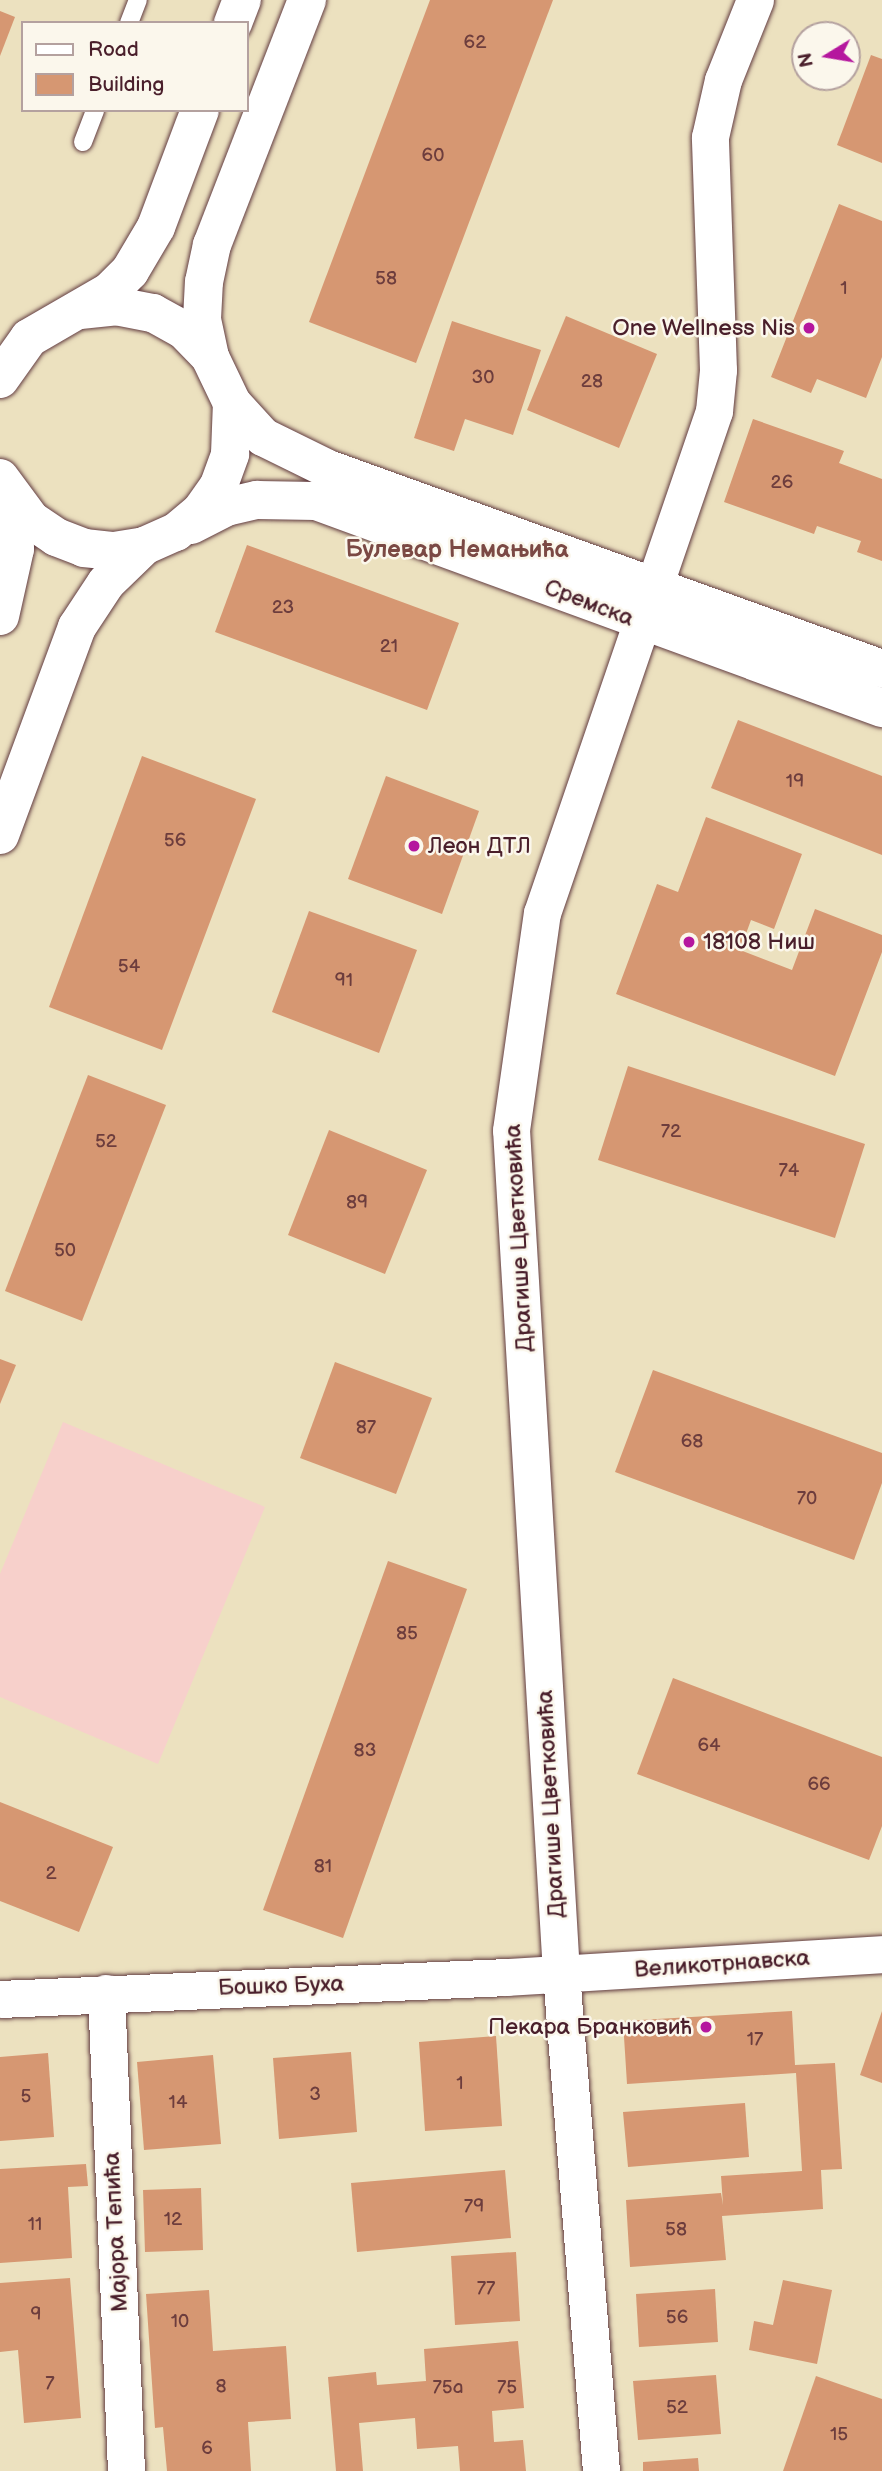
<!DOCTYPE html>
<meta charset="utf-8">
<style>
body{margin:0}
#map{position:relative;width:882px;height:2471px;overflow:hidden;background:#ece1bf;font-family:"Balsamiq Sans",sans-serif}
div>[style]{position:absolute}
.built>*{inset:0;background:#f7d0cb}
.building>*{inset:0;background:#d69772}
.roads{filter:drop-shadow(0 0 2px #623c41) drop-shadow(0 0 2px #623c41)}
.service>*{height:18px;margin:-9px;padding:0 9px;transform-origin:9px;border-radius:9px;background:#fff}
.minor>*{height:37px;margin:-18.5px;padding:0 18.5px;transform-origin:18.5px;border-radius:18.5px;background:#fff}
.tertiary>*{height:38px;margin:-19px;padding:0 19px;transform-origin:19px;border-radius:19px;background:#fff}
.dots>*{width:19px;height:19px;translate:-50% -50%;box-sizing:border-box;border:4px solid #fbf7ec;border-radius:50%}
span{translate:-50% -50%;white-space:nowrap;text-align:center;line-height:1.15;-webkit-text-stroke:5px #fbf7ec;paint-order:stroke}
.number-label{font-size:19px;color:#6d3d3d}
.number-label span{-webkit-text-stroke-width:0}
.poi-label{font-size:23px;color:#4a1f2b}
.right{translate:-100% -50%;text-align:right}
.left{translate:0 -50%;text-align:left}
.street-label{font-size:23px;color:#4a1f2b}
.neighbourhood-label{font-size:24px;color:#7b4944;font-weight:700}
.legend{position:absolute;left:21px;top:21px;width:228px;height:91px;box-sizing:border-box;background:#fbf7ec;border:2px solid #b4a19f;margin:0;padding:9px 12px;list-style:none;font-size:21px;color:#4a1f2b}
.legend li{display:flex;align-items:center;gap:14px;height:35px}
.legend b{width:35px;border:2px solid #b4a19f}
.north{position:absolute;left:791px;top:21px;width:70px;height:70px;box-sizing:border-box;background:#fbf7ec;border:2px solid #b4a19f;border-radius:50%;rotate:259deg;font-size:19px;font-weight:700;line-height:28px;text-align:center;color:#4a1f2b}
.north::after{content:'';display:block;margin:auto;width:24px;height:32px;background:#b5179e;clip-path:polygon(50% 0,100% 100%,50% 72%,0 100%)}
</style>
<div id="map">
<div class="built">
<div style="clip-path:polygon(63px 1422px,265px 1507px,158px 1764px,0 1697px,0 1574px)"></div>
</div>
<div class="building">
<div style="clip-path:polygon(430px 0,553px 0,416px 363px,309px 322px)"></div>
<div style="clip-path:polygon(0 11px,15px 17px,0 56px)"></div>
<div style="clip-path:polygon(871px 55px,882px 59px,882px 163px,837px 145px)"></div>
<div style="clip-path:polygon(839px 204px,882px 221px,882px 357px,866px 398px,817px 379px,811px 393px,771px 377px)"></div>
<div style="clip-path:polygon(566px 316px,657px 354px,619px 448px,527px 410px)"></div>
<div style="clip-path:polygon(452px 321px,541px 350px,513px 435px,465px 419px,454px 451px,414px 438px)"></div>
<div style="clip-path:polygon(753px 419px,844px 451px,839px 463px,882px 479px,882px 561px,857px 552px,861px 541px,817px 526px,814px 534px,724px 502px)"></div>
<div style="clip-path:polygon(247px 545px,459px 623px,427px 710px,215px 632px)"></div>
<div style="clip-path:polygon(738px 720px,882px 776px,882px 855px,711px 788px)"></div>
<div style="clip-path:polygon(142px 756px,256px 799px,162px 1050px,49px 1007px)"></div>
<div style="clip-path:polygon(386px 776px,479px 811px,442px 914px,348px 879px)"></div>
<div style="clip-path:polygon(706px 817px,802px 854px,774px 929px,751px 920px,740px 950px,792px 970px,815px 909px,882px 935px,882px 952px,835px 1076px,616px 994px,657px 884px,678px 892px)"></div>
<div style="clip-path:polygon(309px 911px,417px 950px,379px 1053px,272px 1012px)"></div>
<div style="clip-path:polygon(628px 1066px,865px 1144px,835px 1238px,598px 1160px)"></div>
<div style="clip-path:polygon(88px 1075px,166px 1105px,82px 1321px,5px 1291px)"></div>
<div style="clip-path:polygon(329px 1130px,427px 1170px,385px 1274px,288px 1235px)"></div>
<div style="clip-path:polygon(0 1359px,16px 1365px,0 1404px)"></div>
<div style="clip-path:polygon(335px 1362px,432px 1398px,396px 1494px,300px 1458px)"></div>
<div style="clip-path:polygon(653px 1370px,882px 1453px,882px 1483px,854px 1560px,615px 1472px)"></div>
<div style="clip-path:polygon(388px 1561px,467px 1589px,343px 1938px,263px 1910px)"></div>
<div style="clip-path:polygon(673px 1678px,882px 1757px,882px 1826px,869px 1860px,637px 1774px)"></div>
<div style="clip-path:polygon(0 1802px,113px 1847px,79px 1932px,0 1901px)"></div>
<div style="clip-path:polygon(792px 2011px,795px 2065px,835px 2063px,842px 2169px,821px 2170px,823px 2209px,722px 2216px,726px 2260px,630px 2267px,626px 2200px,721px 2193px,723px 2205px,721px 2176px,802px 2171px,796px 2073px,627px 2084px,623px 2021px)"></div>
<div style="clip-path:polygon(882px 2011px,882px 2083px,860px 2075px)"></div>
<div style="clip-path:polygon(496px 2036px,502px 2126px,425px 2131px,419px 2042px)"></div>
<div style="clip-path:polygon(351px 2052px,357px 2132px,279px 2139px,273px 2058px)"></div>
<div style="clip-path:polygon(48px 2053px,54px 2137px,0 2141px,0 2057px)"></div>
<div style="clip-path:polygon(213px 2055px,221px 2144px,144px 2150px,137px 2062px)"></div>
<div style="clip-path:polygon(745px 2103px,749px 2157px,628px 2167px,623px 2112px)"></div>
<div style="clip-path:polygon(86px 2164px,88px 2186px,68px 2187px,72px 2258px,0 2263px,0 2169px)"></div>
<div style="clip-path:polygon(505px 2170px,511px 2238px,357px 2252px,351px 2183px)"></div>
<div style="clip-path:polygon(201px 2188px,203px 2250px,145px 2252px,143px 2190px)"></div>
<div style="clip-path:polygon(516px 2252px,520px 2321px,455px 2325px,451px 2256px)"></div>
<div style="clip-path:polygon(70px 2278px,81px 2418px,24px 2423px,18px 2350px,0 2352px,0 2283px)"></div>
<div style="clip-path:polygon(783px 2280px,832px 2290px,817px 2364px,749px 2350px,754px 2321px,773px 2325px)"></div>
<div style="clip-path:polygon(715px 2289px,718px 2342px,639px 2347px,636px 2294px)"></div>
<div style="clip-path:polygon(209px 2290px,213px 2351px,286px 2346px,291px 2419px,248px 2422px,251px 2471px,167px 2471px,163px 2427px,155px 2428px,146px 2294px)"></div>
<div style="clip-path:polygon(518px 2341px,524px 2408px,492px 2411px,494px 2442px,523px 2440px,526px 2471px,460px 2471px,458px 2446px,417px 2449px,415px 2418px,359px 2423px,363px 2471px,336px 2471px,328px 2377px,376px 2372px,377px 2385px,426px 2381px,424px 2349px)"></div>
<div style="clip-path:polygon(716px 2375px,721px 2434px,638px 2440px,633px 2381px)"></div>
<div style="clip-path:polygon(816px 2376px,882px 2399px,882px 2471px,783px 2471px)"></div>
<div style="clip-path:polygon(698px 2458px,699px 2471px,643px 2471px,643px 2462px)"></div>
</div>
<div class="roads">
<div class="service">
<div style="left:129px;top:23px;width:25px;rotate:-69deg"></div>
<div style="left:83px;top:142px;width:34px;rotate:-69deg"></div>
</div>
<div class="minor">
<div style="left:106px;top:1993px;width:478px;rotate:87.6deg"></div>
<div style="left:0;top:1999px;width:507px;rotate:-2.48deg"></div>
<div style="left:507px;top:1977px;width:376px;rotate:-3.5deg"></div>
<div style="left:601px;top:2471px;width:500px;rotate:-94.6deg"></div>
<div style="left:561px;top:1973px;width:844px;rotate:-93.39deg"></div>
<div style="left:511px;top:1130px;width:219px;rotate:-81.9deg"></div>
<div style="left:542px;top:913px;width:531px;rotate:-71.09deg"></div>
<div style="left:714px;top:411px;width:41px;rotate:-84.4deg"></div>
<div style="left:718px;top:370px;width:233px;rotate:-92deg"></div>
<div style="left:710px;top:137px;width:58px;rotate:-77.2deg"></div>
<div style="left:723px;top:80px;width:86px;rotate:-68.2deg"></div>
</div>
<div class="tertiary">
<div style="left:233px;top:23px;width:25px;rotate:-69deg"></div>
<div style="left:80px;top:310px;width:36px;rotate:-6deg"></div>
<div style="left:116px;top:306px;width:38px;rotate:11deg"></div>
<div style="left:153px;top:313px;width:37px;rotate:29deg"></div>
<div style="left:185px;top:331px;width:36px;rotate:46deg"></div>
<div style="left:0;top:379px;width:50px;rotate:-54.7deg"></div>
<div style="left:29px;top:338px;width:94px;rotate:-30.1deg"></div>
<div style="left:110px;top:291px;width:28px;rotate:-45deg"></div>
<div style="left:130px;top:271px;width:51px;rotate:-59.4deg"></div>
<div style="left:156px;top:227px;width:125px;rotate:-69.4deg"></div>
<div style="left:232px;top:403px;width:46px;rotate:47.6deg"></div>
<div style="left:263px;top:437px;width:72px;rotate:26.2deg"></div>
<div style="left:328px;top:469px;width:589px;rotate:19.85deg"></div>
<div style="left:0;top:478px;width:52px;rotate:53.6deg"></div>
<div style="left:31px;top:520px;width:30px;rotate:34deg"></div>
<div style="left:56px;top:537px;width:30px;rotate:21deg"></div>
<div style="left:84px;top:548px;width:30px;rotate:6deg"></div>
<div style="left:114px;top:551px;width:30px;rotate:-9deg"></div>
<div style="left:144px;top:546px;width:35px;rotate:-24deg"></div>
<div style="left:176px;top:532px;width:33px;rotate:-40deg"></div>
<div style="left:201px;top:511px;width:32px;rotate:-55deg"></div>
<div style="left:219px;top:485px;width:33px;rotate:-70deg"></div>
<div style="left:230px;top:454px;width:51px;rotate:-87.8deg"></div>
<div style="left:232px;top:403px;width:51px;rotate:-115.6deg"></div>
<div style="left:210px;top:357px;width:39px;rotate:-102deg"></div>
<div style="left:202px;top:319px;width:37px;rotate:-87deg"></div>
<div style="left:204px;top:282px;width:38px;rotate:-78deg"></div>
<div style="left:212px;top:245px;width:263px;rotate:-68.8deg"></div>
<div style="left:191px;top:525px;width:39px;rotate:-27deg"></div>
<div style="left:226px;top:507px;width:32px;rotate:-13deg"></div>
<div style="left:257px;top:500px;width:59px;rotate:1deg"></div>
<div style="left:316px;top:501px;width:603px;rotate:20.09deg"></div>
<div style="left:0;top:616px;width:69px;rotate:-77.4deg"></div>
<div style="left:15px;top:549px;width:52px;rotate:-94.4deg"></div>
<div style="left:0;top:835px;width:222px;rotate:-69.7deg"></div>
<div style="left:77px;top:627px;width:53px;rotate:-56.6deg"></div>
<div style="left:106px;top:583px;width:53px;rotate:-44.2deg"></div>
</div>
</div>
<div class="dots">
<div style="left:809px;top:328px;background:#b5179e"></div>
<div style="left:414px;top:846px;background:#b5179e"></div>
<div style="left:689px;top:942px;background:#b5179e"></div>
<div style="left:706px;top:2027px;background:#b5179e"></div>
</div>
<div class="number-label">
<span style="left:475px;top:43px">62</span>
<span style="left:433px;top:156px">60</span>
<span style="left:386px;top:279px">58</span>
<span style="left:844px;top:289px">1</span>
<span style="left:483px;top:378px">30</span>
<span style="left:592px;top:382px">28</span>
<span style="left:782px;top:483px">26</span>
<span style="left:283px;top:608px">23</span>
<span style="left:389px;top:647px">21</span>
<span style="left:795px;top:782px">19</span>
<span style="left:175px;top:841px">56</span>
<span style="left:129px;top:967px">54</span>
<span style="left:344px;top:981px">91</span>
<span style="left:671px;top:1132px">72</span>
<span style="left:106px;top:1142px">52</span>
<span style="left:789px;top:1171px">74</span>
<span style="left:357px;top:1203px">89</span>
<span style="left:65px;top:1251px">50</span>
<span style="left:366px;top:1428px">87</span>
<span style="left:692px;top:1442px">68</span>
<span style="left:807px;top:1499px">70</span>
<span style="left:407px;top:1634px">85</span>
<span style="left:709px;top:1746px">64</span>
<span style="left:365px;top:1751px">83</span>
<span style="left:819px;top:1785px">66</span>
<span style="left:323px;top:1867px">81</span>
<span style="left:51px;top:1874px">2</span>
<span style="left:755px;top:2040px">17</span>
<span style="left:460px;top:2084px">1</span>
<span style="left:315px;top:2095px">3</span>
<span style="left:26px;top:2097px">5</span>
<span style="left:178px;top:2103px">14</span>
<span style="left:474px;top:2207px">79</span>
<span style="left:173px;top:2220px">12</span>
<span style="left:35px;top:2225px">11</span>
<span style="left:676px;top:2230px">58</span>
<span style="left:486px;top:2289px">77</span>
<span style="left:36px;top:2315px">9</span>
<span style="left:677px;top:2318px">56</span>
<span style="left:180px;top:2322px">10</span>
<span style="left:50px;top:2384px">7</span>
<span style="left:221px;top:2387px">8</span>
<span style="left:448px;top:2388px">75a</span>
<span style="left:507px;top:2388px">75</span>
<span style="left:677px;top:2408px">52</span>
<span style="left:839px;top:2435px">15</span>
<span style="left:207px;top:2449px">6</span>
</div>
<div class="poi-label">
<span class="right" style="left:795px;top:328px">One Wellness Nis</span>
<span class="left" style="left:428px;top:846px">Леон ДТЛ</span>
<span class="left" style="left:703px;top:942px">18108 Ниш</span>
<span class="right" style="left:692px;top:2027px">Пекара Бранковић</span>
</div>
<div class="street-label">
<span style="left:589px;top:603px;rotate:21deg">Сремска</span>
<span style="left:519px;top:1238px;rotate:-93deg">Драгише Цветковића</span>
<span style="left:551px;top:1804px;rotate:-93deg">Драгише Цветковића</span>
<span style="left:722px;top:1964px;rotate:-4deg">Великотрнавска</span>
<span style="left:281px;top:1986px;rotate:-2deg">Бошко Буха</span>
<span style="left:116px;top:2232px;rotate:-93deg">Мајора Тепића</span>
</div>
<div class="neighbourhood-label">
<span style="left:457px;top:550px">Булевар Немањића</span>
</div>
<ul class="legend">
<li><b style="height:9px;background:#fff"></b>Road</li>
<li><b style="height:19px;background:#d69772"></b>Building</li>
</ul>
<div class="north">N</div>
</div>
